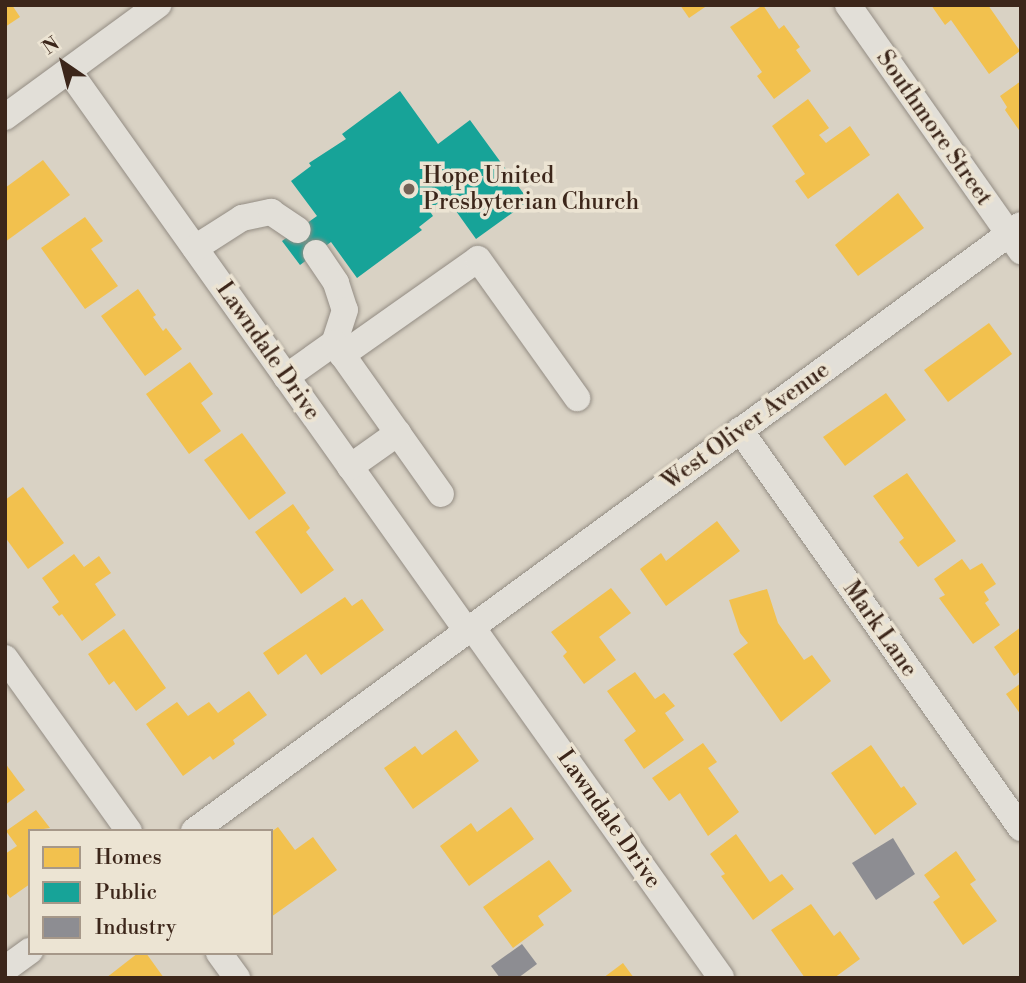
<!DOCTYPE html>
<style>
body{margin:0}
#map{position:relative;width:1026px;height:983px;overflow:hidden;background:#d9d2c4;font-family:"Libre Bodoni",serif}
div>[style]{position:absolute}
.homes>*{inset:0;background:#f2c14e}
.public>*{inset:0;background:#17a398}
.industry>*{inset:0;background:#8d8d92}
.roads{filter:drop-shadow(0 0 2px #938c83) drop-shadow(0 0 2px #938c83)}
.minor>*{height:26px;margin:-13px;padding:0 13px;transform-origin:13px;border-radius:13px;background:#e2dfd8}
.dots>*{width:19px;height:19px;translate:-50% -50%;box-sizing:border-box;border:4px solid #ece4d3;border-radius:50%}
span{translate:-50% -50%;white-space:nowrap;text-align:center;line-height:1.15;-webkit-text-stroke:7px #ece4d3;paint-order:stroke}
.street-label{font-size:23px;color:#3c261a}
.poi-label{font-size:23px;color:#3c261a}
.left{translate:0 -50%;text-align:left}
.frame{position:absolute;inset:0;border:7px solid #3c261a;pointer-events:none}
.legend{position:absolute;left:28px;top:829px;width:245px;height:126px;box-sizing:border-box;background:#ece4d3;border:2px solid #a69889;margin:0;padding:9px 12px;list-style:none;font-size:21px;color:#3c261a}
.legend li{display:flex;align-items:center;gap:14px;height:35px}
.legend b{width:35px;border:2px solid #a69889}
.north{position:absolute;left:28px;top:28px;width:70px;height:70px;-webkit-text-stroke:5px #ece4d3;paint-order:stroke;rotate:325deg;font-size:19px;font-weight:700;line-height:28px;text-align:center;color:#3c261a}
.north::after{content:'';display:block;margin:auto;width:24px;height:32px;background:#3c261a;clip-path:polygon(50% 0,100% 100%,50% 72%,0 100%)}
</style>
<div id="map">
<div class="homes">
<div style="clip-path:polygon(5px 5px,12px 5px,20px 17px,5px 27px)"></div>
<div style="clip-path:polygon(680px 5px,708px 5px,689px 18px)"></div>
<div style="clip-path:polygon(763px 5px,779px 29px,784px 25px,800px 47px,796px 50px,811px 71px,774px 99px,757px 76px,762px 72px,730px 27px)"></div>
<div style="clip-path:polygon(931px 5px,988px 5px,1020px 51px,989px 74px,951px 20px,945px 25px)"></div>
<div style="clip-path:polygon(1021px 81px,1021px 133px,1005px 110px,1007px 107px,1000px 96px)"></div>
<div style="clip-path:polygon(808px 99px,829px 128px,819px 135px,826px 143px,850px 126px,870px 155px,808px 199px,795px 181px,805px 174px,772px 126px)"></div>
<div style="clip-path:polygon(43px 160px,70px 195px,5px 242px,5px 188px)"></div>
<div style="clip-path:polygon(898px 193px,924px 228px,858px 276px,835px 245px)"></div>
<div style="clip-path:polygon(85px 217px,103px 241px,91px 249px,118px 286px,85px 309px,41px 248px)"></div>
<div style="clip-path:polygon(138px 289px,156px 315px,153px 317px,163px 331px,166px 328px,182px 349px,145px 376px,101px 316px)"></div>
<div style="clip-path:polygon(989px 323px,1012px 354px,948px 402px,924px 370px)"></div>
<div style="clip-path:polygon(190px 362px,213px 394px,201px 403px,221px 431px,189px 454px,146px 394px)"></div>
<div style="clip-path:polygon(886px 393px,906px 420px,845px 466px,823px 437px)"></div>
<div style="clip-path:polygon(242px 433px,286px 493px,249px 520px,204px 460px)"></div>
<div style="clip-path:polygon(907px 473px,956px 541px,918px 567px,899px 542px,904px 538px,873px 496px)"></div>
<div style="clip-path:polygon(23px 487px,64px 543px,28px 569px,5px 537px,5px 500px)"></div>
<div style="clip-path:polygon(293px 504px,310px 528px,306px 532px,334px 570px,301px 594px,255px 532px)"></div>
<div style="clip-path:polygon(717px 521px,740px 551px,666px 606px,640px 569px,661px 553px,666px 561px)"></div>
<div style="clip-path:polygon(74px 554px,84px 567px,99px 556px,111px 573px,95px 584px,116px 615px,82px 641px,62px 614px,59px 616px,52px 607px,59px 602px,42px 578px)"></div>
<div style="clip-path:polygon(962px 559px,970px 570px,982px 563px,996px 584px,984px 592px,989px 600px,985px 603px,1000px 625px,973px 644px,939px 598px,945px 595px,934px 579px)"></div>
<div style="clip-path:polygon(611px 588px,631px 613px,599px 637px,616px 660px,584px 684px,563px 656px,567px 652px,551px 632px)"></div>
<div style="clip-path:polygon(767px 589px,778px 623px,804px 660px,812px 655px,831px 681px,781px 722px,733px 654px,748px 643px,740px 633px,729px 600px)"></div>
<div style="clip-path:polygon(345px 597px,352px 606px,362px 599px,384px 630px,321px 675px,306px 654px,278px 675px,263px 653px)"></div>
<div style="clip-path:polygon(1021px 627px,1021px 671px,1014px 676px,994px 647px)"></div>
<div style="clip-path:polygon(124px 629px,166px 688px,136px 711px,114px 681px,109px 685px,88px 654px)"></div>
<div style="clip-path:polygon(635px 672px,655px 699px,664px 693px,675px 706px,665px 713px,684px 740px,644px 769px,624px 740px,636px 731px,607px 691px)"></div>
<div style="clip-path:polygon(1021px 683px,1021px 715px,1006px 694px)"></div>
<div style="clip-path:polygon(249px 691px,267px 715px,233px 740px,235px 744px,213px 760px,210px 756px,183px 776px,146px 724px,177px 702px,188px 716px,209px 702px,218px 713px)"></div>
<div style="clip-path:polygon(456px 730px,479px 761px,413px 809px,384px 768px,415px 746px,422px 755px)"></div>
<div style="clip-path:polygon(703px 743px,717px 762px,708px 768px,739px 812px,708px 836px,680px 793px,669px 801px,652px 778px)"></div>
<div style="clip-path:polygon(871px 745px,901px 788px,904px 786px,917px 804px,875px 835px,831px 773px)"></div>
<div style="clip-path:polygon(5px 763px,25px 790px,5px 805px)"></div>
<div style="clip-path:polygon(511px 807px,534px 839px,469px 886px,440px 846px,471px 823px,477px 832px)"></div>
<div style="clip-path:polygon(36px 810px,50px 828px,30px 831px,30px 884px,10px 898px,5px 891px,5px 854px,17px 846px,6px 831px)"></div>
<div style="clip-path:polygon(278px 827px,295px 850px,313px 837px,337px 870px,271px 917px,271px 832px)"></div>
<div style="clip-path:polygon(736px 834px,770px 882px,782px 874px,794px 889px,753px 920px,721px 876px,725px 874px,710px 854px)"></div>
<div style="clip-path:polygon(956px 851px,976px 880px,970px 884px,997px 921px,963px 945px,933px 902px,940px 897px,924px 875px)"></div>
<div style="clip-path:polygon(549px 860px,572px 891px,538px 916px,544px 925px,513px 948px,483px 907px)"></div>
<div style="clip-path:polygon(811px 904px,834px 936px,840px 931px,860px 959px,834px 978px,805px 978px,771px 930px)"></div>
<div style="clip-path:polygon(138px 953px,146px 953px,164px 978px,106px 978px)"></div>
<div style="clip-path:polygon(623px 963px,634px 978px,603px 978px)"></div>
</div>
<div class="public">
<div style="clip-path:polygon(400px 91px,438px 144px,470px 120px,529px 201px,476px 239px,446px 197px,429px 210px,433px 216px,419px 227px,422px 230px,357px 278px,331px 242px,300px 265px,282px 241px,317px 216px,291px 181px,311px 166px,309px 163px,346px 139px,342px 134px)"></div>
</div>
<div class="industry">
<div style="clip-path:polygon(893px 838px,915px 874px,876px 900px,852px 863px)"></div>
<div style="clip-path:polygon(522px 944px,537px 964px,518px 978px,500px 978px,491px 966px)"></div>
</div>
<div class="roads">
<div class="minor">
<div style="left:848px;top:5px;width:301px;rotate:54.9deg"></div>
<div style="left:69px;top:71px;width:687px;rotate:54.6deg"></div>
<div style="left:5px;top:117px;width:190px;rotate:-36.2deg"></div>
<div style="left:195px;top:248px;width:56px;rotate:-32.6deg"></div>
<div style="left:242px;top:218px;width:30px;rotate:-12deg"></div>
<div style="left:271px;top:212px;width:32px;rotate:34deg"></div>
<div style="left:316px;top:253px;width:36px;rotate:56deg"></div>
<div style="left:336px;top:283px;width:28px;rotate:72deg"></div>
<div style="left:345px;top:310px;width:35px;rotate:108deg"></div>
<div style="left:342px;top:355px;width:166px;rotate:-35.2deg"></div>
<div style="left:478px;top:259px;width:171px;rotate:54.5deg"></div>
<div style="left:286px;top:377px;width:59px;rotate:-35.3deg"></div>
<div style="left:334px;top:343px;width:185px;rotate:54.7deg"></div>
<div style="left:740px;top:430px;width:487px;rotate:54.8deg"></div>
<div style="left:350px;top:467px;width:59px;rotate:-35.3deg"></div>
<div style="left:472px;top:627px;width:430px;rotate:54.6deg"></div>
<div style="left:5px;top:658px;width:213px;rotate:54.4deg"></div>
<div style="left:194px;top:831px;width:1025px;rotate:-36.23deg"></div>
<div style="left:219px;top:953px;width:31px;rotate:54deg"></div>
<div style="left:5px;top:969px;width:31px;rotate:-36deg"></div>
</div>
</div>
<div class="dots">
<div style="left:409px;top:189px;background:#736256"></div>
</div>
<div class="street-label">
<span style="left:934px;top:128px;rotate:55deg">Southmore Street</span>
<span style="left:268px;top:351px;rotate:55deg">Lawndale Drive</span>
<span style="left:746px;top:426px;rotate:-36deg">West Oliver Avenue</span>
<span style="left:880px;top:629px;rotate:55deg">Mark Lane</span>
<span style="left:609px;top:819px;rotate:55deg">Lawndale Drive</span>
</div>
<div class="poi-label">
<span class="left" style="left:423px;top:189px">Hope United<br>Presbyterian Church</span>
</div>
<div class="frame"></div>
<ul class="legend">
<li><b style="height:19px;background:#f2c14e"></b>Homes</li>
<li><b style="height:19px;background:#17a398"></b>Public</li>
<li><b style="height:19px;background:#8d8d92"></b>Industry</li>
</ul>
<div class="north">N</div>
</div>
